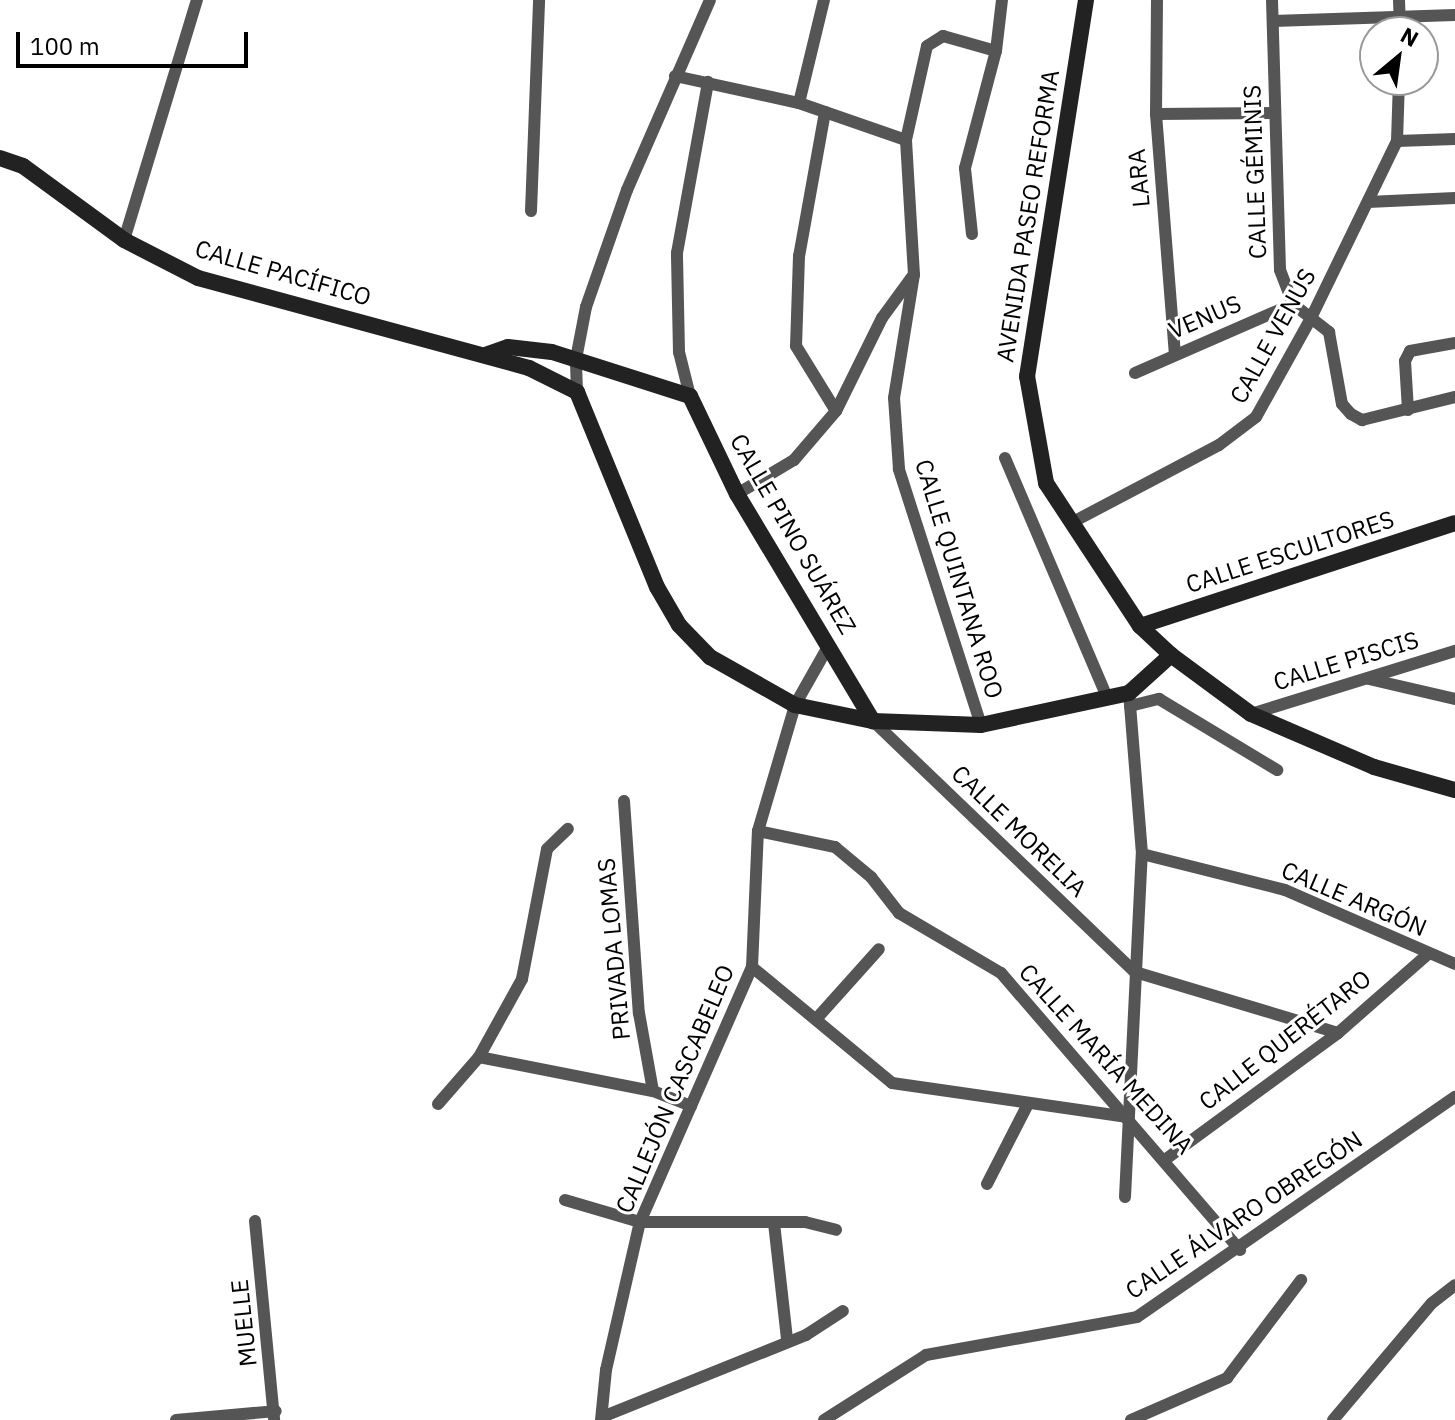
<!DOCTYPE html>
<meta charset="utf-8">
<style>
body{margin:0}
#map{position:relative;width:1455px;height:1420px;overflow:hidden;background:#fff;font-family:"IBM Plex Sans",sans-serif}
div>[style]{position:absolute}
.street>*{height:12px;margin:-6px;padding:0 6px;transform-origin:6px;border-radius:6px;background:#555}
.secondary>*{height:16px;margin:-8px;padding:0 8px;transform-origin:8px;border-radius:8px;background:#222}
span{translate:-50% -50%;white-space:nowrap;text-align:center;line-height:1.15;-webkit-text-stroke:6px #fff;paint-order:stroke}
.street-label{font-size:24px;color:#000}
.north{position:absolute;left:1359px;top:16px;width:80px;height:80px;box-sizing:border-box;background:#fff;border:2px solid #999;border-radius:50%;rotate:29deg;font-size:22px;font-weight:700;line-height:32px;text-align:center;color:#000}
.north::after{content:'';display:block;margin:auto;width:28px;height:36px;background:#000;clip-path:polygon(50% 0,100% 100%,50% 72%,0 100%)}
.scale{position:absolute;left:16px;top:32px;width:232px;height:36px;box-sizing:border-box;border:4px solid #000;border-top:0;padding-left:10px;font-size:24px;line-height:28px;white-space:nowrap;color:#000;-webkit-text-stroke:6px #fff;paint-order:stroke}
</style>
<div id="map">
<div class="street">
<div style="left:1157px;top:0;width:114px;rotate:90.5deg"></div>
<div style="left:1156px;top:114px;width:240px;rotate:85.5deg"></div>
<div style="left:1272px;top:0;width:270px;rotate:88.3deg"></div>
<div style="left:1280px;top:270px;width:36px;rotate:69deg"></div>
<div style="left:1293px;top:304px;width:46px;rotate:37.9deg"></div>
<div style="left:1329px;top:332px;width:73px;rotate:79.8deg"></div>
<div style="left:1342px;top:404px;width:13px;rotate:48deg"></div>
<div style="left:1351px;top:414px;width:13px;rotate:29deg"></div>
<div style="left:1362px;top:420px;width:96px;rotate:-13.9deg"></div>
<div style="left:1399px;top:0;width:32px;rotate:88deg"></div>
<div style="left:1273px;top:21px;width:182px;rotate:-1.9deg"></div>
<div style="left:675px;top:76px;width:127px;rotate:12.3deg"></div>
<div style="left:799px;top:103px;width:113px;rotate:19.1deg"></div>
<div style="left:799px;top:103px;width:106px;rotate:-76.4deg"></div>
<div style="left:825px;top:112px;width:146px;rotate:100.2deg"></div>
<div style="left:799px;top:256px;width:90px;rotate:91.9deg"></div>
<div style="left:796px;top:346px;width:76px;rotate:58.4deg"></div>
<div style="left:1156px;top:114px;width:118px;rotate:-0.5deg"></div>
<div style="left:1397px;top:141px;width:58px;rotate:-2deg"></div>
<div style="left:1368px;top:202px;width:87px;rotate:-2.6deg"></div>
<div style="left:531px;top:211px;width:211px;rotate:-87.8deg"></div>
<div style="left:972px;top:234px;width:66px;rotate:-96.1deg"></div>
<div style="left:965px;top:168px;width:121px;rotate:-75.2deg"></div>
<div style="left:996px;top:51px;width:51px;rotate:-83.3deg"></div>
<div style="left:124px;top:240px;width:251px;rotate:-73.1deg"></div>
<div style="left:1135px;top:373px;width:172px;rotate:-23.6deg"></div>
<div style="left:577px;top:392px;width:33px;rotate:-92deg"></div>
<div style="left:576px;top:359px;width:53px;rotate:-79.1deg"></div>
<div style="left:586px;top:307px;width:124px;rotate:-70.7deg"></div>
<div style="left:627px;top:190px;width:207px;rotate:-66.4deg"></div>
<div style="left:690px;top:396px;width:45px;rotate:-104deg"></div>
<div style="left:679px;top:352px;width:99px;rotate:-91.2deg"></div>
<div style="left:677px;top:253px;width:174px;rotate:-79.7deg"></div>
<div style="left:1408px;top:410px;width:49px;rotate:-93.5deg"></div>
<div style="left:1405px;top:361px;width:11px;rotate:-63deg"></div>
<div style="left:1410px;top:351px;width:46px;rotate:-10.1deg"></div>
<div style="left:1005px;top:458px;width:262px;rotate:66.9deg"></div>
<div style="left:737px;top:494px;width:66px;rotate:-30.8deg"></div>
<div style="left:794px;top:460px;width:65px;rotate:-49.4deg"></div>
<div style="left:836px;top:411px;width:104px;rotate:-63.7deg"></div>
<div style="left:882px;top:318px;width:51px;rotate:-53.8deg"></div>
<div style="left:1071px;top:523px;width:167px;rotate:-27.8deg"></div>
<div style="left:1219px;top:445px;width:46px;rotate:-37.1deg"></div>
<div style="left:1256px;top:417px;width:113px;rotate:-60.9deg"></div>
<div style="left:1311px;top:318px;width:197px;rotate:-64.1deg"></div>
<div style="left:1397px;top:141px;width:61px;rotate:-88.1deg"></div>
<div style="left:1369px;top:679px;width:88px;rotate:13.1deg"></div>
<div style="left:1130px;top:706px;width:30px;rotate:-14deg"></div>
<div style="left:1159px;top:699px;width:138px;rotate:31deg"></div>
<div style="left:1251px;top:714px;width:214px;rotate:-17.2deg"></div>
<div style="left:873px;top:721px;width:363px;rotate:43.8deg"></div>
<div style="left:1135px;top:972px;width:212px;rotate:16.7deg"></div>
<div style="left:981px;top:725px;width:269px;rotate:-107.8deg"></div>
<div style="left:899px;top:469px;width:71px;rotate:-94deg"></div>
<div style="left:894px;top:398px;width:125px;rotate:-80.8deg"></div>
<div style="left:914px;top:275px;width:135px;rotate:-93.4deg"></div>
<div style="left:906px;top:140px;width:96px;rotate:-77.4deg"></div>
<div style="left:927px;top:46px;width:19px;rotate:-32deg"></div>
<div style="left:943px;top:36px;width:55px;rotate:15.8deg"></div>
<div style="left:624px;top:801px;width:213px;rotate:86deg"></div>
<div style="left:639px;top:1013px;width:79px;rotate:79.8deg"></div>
<div style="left:758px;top:831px;width:79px;rotate:11.7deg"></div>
<div style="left:835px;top:847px;width:47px;rotate:39.8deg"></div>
<div style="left:871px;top:877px;width:46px;rotate:52.1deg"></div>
<div style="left:899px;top:913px;width:118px;rotate:30.5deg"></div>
<div style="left:1001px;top:973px;width:366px;rotate:49.2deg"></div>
<div style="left:1142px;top:854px;width:147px;rotate:14.1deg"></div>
<div style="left:1285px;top:890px;width:185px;rotate:23.5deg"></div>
<div style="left:752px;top:967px;width:182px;rotate:39.6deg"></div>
<div style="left:892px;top:1083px;width:238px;rotate:8.2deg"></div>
<div style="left:818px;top:1017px;width:91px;rotate:-48.1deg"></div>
<div style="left:479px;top:1057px;width:177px;rotate:11.1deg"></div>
<div style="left:653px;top:1091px;width:41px;rotate:21.5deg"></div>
<div style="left:438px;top:1104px;width:62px;rotate:-48.9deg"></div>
<div style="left:479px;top:1057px;width:89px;rotate:-61.1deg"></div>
<div style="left:522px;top:979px;width:132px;rotate:-79.1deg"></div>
<div style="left:547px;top:849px;width:29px;rotate:-44deg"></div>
<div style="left:1166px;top:1159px;width:213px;rotate:-36.2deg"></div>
<div style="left:1338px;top:1033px;width:121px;rotate:-41.3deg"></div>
<div style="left:987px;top:1184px;width:88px;rotate:-62.9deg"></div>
<div style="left:1125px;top:1197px;width:343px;rotate:-87.2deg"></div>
<div style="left:1142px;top:854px;width:162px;rotate:-94.6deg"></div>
<div style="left:565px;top:1200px;width:78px;rotate:16.3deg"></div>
<div style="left:640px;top:1222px;width:165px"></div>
<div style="left:805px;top:1222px;width:32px;rotate:14deg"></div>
<div style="left:255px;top:1221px;width:200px;rotate:84.5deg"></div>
<div style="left:774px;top:1223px;width:117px;rotate:83.6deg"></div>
<div style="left:602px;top:1417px;width:220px;rotate:-21.9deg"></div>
<div style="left:806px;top:1335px;width:44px;rotate:-33deg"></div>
<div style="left:176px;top:1420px;width:100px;rotate:-5.1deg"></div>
<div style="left:601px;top:1420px;width:50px;rotate:-84.3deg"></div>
<div style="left:606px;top:1370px;width:152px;rotate:-77.1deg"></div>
<div style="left:640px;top:1222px;width:279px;rotate:-66.3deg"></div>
<div style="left:752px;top:967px;width:136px;rotate:-87.5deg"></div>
<div style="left:758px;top:831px;width:131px;rotate:-73.6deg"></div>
<div style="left:795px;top:705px;width:69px;rotate:-60.5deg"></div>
<div style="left:824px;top:1420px;width:121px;rotate:-32.5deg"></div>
<div style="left:926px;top:1355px;width:214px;rotate:-10.2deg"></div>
<div style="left:1137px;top:1317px;width:387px;rotate:-34.7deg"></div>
<div style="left:1131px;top:1420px;width:105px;rotate:-23.6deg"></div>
<div style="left:1227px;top:1378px;width:123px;rotate:-52.9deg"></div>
<div style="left:1333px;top:1420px;width:153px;rotate:-49.8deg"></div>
<div style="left:1432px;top:1303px;width:29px;rotate:-38deg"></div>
</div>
<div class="secondary">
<div style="left:1086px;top:0;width:381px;rotate:98.9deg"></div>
<div style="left:1027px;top:376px;width:109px;rotate:79.9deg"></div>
<div style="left:1046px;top:483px;width:171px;rotate:56.7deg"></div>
<div style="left:1140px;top:626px;width:42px;rotate:43.1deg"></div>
<div style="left:1171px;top:655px;width:99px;rotate:36.4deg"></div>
<div style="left:1251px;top:714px;width:134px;rotate:23.3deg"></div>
<div style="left:1374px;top:767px;width:84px;rotate:15.9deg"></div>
<div style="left:0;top:158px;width:24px;rotate:19deg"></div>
<div style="left:23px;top:166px;width:125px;rotate:36.2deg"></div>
<div style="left:124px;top:240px;width:83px;rotate:27.2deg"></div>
<div style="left:198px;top:278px;width:343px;rotate:15.2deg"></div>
<div style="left:529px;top:368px;width:54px;rotate:26.6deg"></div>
<div style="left:577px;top:392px;width:211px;rotate:67.7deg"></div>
<div style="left:657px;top:587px;width:44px;rotate:59.9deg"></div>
<div style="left:679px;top:625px;width:45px;rotate:45.9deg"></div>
<div style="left:710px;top:657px;width:98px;rotate:29.5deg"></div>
<div style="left:795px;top:705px;width:80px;rotate:11.6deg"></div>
<div style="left:873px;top:721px;width:108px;rotate:2.1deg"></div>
<div style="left:981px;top:725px;width:151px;rotate:-12.2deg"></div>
<div style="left:1129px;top:693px;width:57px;rotate:-42.1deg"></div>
<div style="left:485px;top:355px;width:24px;rotate:-19deg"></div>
<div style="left:508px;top:347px;width:44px;rotate:6.5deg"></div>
<div style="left:552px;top:352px;width:145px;rotate:17.7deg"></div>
<div style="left:690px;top:396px;width:109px;rotate:64.4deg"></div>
<div style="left:737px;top:494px;width:265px;rotate:59.1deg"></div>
<div style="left:1140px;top:626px;width:331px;rotate:-18.1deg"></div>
</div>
<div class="street-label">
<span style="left:1255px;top:172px;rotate:-92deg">CALLE GÉMINIS</span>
<span style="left:1139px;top:178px;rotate:-95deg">LARA</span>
<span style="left:1028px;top:216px;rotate:-81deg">AVENIDA PASEO REFORMA</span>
<span style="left:283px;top:273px;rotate:16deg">CALLE PACÍFICO</span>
<span style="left:1205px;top:317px;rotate:-23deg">VENUS</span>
<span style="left:1273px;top:336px;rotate:-61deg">CALLE VENUS</span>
<span style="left:793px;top:534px;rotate:60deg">CALLE PINO SUÁREZ</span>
<span style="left:1290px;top:552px;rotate:-18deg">CALLE ESCULTORES</span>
<span style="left:959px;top:579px;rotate:73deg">CALLE QUINTANA ROO</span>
<span style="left:1346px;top:661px;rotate:-17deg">CALLE PISCIS</span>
<span style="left:1019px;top:831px;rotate:44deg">CALLE MORELIA</span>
<span style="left:1354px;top:899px;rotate:23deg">CALLE ARGÓN</span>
<span style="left:614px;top:949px;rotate:-95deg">PRIVADA LOMAS</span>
<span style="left:1285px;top:1040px;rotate:-38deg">CALLE QUERÉTARO</span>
<span style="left:1106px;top:1059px;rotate:48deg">CALLE MARÍA MEDINA</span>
<span style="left:675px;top:1089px;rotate:-67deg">CALLEJÓN CASCABELEO</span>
<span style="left:1244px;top:1215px;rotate:-34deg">CALLE ÁLVARO OBREGÓN</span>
<span style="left:244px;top:1323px;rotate:-96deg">MUELLE</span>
</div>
<div class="north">N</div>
<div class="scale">100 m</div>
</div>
